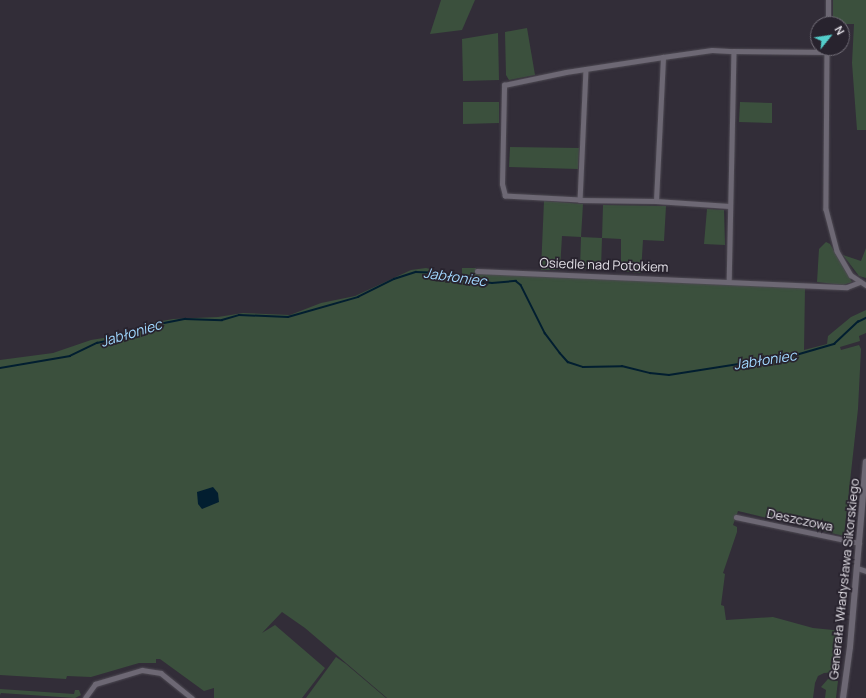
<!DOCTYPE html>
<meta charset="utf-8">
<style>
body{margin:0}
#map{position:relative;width:866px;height:698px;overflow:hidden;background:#322d38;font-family:Manrope,sans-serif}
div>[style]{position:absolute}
.green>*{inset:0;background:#3b503d}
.water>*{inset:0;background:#021e30}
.stream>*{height:1.5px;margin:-0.75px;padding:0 0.75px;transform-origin:0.75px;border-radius:0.75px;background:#021e30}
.roads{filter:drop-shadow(0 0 1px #4e4a53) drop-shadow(0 0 1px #4e4a53)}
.minor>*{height:4.5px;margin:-2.25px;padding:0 2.25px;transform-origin:2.25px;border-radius:2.25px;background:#6d6874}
.tertiary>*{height:6px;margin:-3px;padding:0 3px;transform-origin:3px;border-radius:3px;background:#6d6874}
span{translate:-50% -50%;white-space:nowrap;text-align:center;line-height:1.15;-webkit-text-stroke:3.5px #28232e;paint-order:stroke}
.street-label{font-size:13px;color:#e2dfe6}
.water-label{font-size:14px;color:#a1d8ff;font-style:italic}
.north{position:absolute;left:810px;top:16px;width:40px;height:40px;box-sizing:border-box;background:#28232e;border:1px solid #726e78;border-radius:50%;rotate:60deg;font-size:11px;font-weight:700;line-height:16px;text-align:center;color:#e2dfe6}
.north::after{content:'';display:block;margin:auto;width:14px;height:18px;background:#53cdcb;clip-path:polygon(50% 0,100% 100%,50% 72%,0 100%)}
</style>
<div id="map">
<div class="green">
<div style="clip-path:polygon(441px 0,475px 0,462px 30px,430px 34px)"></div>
<div style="clip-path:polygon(833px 0,866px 0,866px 130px,857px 130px,852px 63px,854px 24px,833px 24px)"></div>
<div style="clip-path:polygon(527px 28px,535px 75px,509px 80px,506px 75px,505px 32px)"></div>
<div style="clip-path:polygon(498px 33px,499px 80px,463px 81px,462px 39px)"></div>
<div style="clip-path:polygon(499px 102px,499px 123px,463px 124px,463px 102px)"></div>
<div style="clip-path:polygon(740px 102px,772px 103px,772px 123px,739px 122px)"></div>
<div style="clip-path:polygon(510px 147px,579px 148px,578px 169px,509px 167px)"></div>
<div style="clip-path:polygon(544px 201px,583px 204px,581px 237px,602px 238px,603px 205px,666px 206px,664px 241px,643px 240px,641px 273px,621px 271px,621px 239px,602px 238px,601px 269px,580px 269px,581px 237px,562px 236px,560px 270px,541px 270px)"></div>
<div style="clip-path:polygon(707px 209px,724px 210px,725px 245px,704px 244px)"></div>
<div style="clip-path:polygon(826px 242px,830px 244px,852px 282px,843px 285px,817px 282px,819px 249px)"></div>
<div style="clip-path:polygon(866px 248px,866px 278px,859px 276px,843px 255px,861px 261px)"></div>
<div style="clip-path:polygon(426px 268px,462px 277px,462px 268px,476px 268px,476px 273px,530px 274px,725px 285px,814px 285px,805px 288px,804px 350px,827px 344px,828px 336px,851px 317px,866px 310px,866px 333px,859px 336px,860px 341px,840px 347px,841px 350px,859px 345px,861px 349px,858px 409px,844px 536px,738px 511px,733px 525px,737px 527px,737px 532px,723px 573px,725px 574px,721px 605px,724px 606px,726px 620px,773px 617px,813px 628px,843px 631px,839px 672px,824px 673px,818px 676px,815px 683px,813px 698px,387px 698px,305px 628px,282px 612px,262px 633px,275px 625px,325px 668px,302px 698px,214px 698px,214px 688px,204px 691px,160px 659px,156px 659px,156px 663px,139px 663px,91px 677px,67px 676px,66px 679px,0 675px,0 360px,53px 353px,91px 340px,116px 336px,156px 322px,173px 319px,218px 317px,243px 313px,290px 315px,321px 303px,355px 296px,411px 270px)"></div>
<div style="clip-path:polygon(336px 657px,346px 664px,386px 698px,306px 698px)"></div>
<div style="clip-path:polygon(828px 679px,838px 681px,836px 698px,825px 698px,826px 690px,821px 687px)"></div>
<div style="clip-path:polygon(0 689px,74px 694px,75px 690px,79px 690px,81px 695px,75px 698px,1px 693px,0 695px)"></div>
</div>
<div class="water">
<div style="clip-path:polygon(213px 487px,218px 493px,219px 502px,202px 509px,198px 504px,197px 492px)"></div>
</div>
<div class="stream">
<div style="left:0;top:368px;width:71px;rotate:-9.7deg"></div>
<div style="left:70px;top:356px;width:30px;rotate:-26deg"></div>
<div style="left:97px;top:343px;width:29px;rotate:-12deg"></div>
<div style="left:125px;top:337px;width:26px;rotate:-25deg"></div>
<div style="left:149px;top:326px;width:37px;rotate:-11deg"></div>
<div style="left:185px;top:319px;width:37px;rotate:2deg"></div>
<div style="left:222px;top:320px;width:18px;rotate:-16deg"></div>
<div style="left:239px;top:315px;width:49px;rotate:2.3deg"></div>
<div style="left:288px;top:317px;width:73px;rotate:-15.9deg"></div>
<div style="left:358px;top:297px;width:40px;rotate:-26.6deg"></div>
<div style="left:394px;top:279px;width:23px;rotate:-18deg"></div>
<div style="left:416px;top:272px;width:28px;rotate:2deg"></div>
<div style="left:444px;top:273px;width:24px;rotate:17deg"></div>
<div style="left:467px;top:280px;width:25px;rotate:7deg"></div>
<div style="left:492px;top:283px;width:24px;rotate:-5deg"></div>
<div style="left:516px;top:281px;width:6px;rotate:39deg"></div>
<div style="left:521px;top:285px;width:54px;rotate:63.4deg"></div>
<div style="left:545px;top:333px;width:25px;rotate:53deg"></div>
<div style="left:560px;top:353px;width:12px;rotate:48deg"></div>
<div style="left:568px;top:362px;width:16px;rotate:18deg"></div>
<div style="left:583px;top:367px;width:39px;rotate:-1deg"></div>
<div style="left:622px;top:366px;width:29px;rotate:14deg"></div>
<div style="left:650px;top:373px;width:19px;rotate:6deg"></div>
<div style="left:669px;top:375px;width:129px;rotate:-8.9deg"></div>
<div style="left:796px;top:355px;width:40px;rotate:-16deg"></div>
<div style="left:834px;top:344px;width:33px;rotate:-43deg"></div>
<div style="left:858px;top:322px;width:9px;rotate:-27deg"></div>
</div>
<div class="roads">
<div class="minor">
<div style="left:828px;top:24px;width:24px;rotate:-90deg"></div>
<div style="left:827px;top:48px;width:161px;rotate:90.4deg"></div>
<div style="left:826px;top:209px;width:43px;rotate:75.3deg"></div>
<div style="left:837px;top:251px;width:28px;rotate:60deg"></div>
<div style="left:851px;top:275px;width:18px;rotate:34deg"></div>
<div style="left:734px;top:51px;width:93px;rotate:0.6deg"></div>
<div style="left:586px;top:69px;width:131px;rotate:92.6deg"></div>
<div style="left:580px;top:200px;width:76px;rotate:0.8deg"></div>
<div style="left:656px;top:201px;width:73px;rotate:3.9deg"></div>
<div style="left:580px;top:200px;width:75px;rotate:-176.9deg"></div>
<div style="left:505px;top:196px;width:12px;rotate:-104deg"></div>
<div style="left:502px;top:184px;width:99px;rotate:-88.8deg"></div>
<div style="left:504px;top:85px;width:63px;rotate:-11.8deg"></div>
<div style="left:566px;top:72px;width:98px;rotate:-8.8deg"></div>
<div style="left:663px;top:57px;width:49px;rotate:-8.1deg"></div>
<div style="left:712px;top:50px;width:22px;rotate:3deg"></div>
<div style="left:734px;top:51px;width:230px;rotate:91.2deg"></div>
<div style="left:656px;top:201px;width:144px;rotate:-87.2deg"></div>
<div style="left:477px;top:271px;width:370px;rotate:2.5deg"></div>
<div style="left:847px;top:287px;width:14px;rotate:-21deg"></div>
<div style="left:736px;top:517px;width:126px;rotate:11.9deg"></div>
<div style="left:857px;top:568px;width:9px;rotate:18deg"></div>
<div style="left:85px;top:698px;width:17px;rotate:-54deg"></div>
<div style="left:95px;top:684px;width:49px;rotate:-16.6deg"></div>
<div style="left:142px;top:670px;width:19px;rotate:9deg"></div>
<div style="left:161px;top:673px;width:40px;rotate:39deg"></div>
</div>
<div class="tertiary">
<div style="left:843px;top:698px;width:51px;rotate:-82.2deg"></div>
<div style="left:850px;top:647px;width:186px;rotate:-85.1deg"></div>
</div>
</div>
<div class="street-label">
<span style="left:604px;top:265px;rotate:2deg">Osiedle nad Potokiem</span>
<span style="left:800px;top:520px;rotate:12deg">Deszczowa</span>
<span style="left:844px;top:579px;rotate:-84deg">Generała Władysława Sikorskiego</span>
</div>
<div class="water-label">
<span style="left:455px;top:277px;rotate:8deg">Jabłoniec</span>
<span style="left:131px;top:333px;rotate:-17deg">Jabłoniec</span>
<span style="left:765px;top:360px;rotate:-9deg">Jabłoniec</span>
</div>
<div class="north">N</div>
</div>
